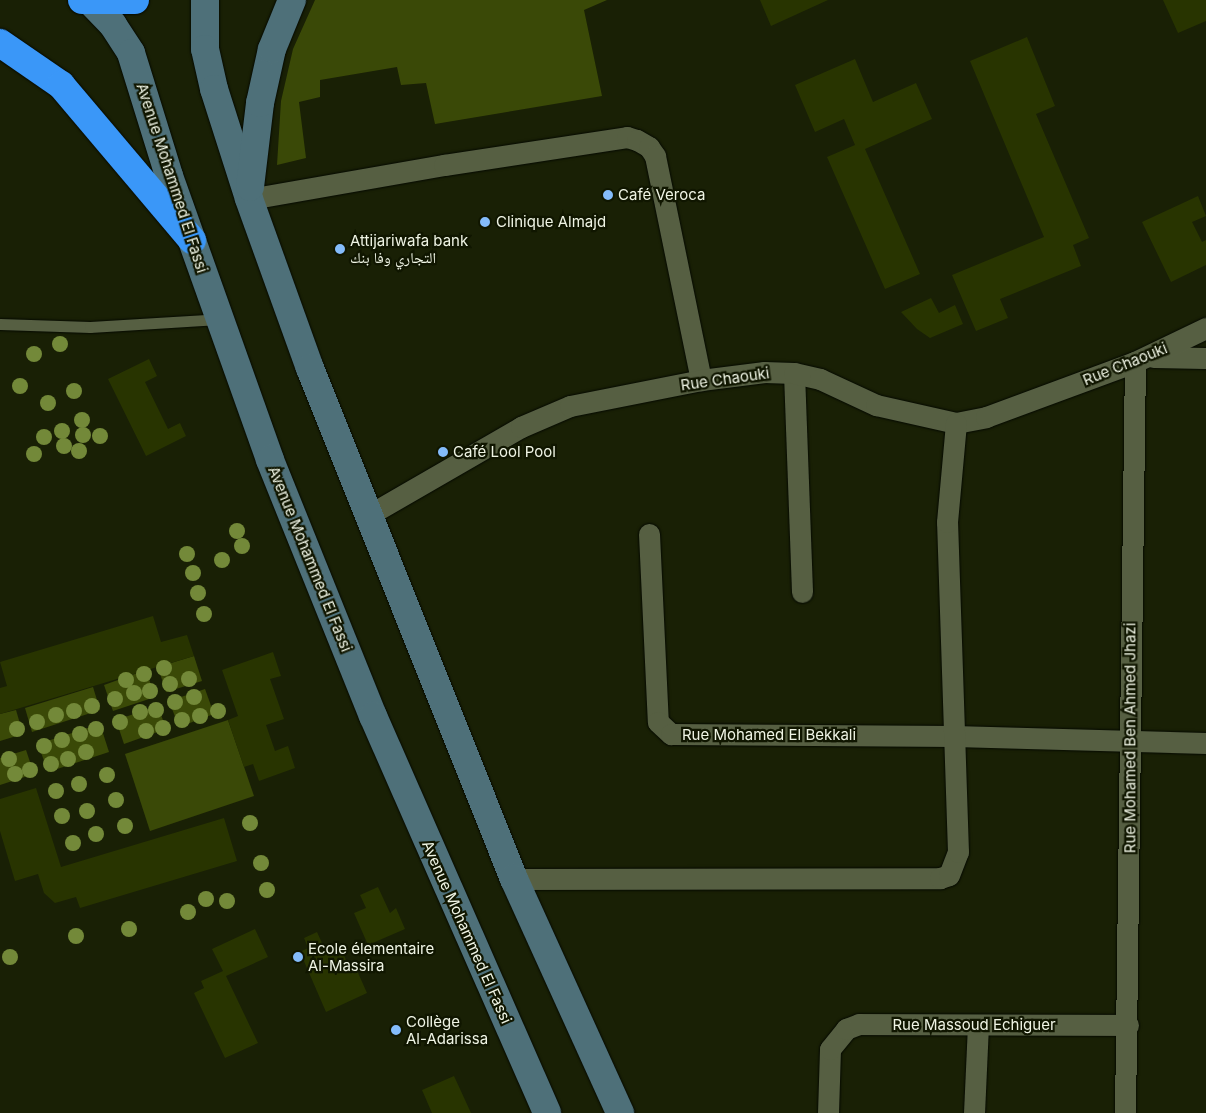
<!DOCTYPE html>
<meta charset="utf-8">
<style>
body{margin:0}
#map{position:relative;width:1206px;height:1113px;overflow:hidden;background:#192005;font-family:Inter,"Noto Naskh Arabic",sans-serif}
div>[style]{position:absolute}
.green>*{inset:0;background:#3a4907}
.building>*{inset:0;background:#283400}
.roads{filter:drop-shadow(0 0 1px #050900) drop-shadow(0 0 1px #050900)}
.lane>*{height:11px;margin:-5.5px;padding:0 5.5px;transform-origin:5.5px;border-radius:5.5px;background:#565f42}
.street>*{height:21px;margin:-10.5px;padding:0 10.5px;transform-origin:10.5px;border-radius:10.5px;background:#565f42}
.secondary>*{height:28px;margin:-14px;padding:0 14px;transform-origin:14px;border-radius:14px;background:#4e7079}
.highway>*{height:28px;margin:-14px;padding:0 14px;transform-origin:14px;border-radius:14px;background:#3a97f8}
.trees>*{width:16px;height:16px;margin:-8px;border-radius:50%;background:#738939}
.dots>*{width:14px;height:14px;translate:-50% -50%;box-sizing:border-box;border:2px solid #101600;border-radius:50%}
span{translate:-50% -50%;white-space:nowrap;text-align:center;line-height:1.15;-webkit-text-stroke:4.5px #101600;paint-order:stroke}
.street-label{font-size:15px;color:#eff4e4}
.poi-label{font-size:15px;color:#eff4e4}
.left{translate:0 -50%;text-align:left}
</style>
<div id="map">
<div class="green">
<div style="clip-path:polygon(315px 0,607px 0,584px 10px,602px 96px,435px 124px,426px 83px,401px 85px,397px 67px,320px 80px,320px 97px,299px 102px,306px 158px,277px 165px,281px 101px,293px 49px)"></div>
<div style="clip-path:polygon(194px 656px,202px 681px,166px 692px,158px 667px)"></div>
<div style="clip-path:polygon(146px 670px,155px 697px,113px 711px,104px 685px)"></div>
<div style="clip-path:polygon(93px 687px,100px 710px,32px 732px,25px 708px)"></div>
<div style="clip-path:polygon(205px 689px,214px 714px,179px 727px,169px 701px)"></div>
<div style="clip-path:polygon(158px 706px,166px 729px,124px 744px,116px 720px)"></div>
<div style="clip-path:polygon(16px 710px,23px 734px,0 741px,0 714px)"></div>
<div style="clip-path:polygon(228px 720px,254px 796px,150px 831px,125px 754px)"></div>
<div style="clip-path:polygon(100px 724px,109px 752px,48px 772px,38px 744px)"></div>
<div style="clip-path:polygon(26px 750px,34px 774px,0 785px,0 758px)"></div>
</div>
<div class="building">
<div style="clip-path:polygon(760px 0,828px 0,771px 26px)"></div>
<div style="clip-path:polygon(1163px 0,1206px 0,1206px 21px,1178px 33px)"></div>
<div style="clip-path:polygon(1027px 37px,1055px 106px,1036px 114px,1089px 238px,1073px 245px,1081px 266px,1000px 299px,1008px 318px,976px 331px,952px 275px,1044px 237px,970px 61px)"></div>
<div style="clip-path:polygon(855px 59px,873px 102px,916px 83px,932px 119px,865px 149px,920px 274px,885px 289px,827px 157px,855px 145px,844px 119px,815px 132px,795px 85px)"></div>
<div style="clip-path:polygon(1198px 196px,1206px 216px,1192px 222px,1202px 242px,1206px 240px,1206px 265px,1171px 282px,1142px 222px)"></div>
<div style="clip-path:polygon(931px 298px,939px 313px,955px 305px,963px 324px,930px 338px,917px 329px,901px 312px)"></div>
<div style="clip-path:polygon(149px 359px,157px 376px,145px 382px,168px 429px,180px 423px,186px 436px,146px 456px,108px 379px)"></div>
<div style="clip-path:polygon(153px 616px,161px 642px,187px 635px,194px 656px,0 714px,0 688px,7px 686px,0 662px)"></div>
<div style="clip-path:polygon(273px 652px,281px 676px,270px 679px,284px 719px,266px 725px,275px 751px,288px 746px,295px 768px,259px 781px,253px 764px,244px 767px,228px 720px,238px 716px,222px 670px)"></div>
<div style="clip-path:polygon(36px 788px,61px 867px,224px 818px,237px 861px,80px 908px,76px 897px,55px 903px,44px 893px,38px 874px,15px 881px,0 831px,0 799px)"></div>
<div style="clip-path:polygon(378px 887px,390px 913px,396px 908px,405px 929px,368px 945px,354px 913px,366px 908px,360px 895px)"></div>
<div style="clip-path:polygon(255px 929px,268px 957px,226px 976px,258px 1043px,225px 1058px,194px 993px,204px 988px,201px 981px,223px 971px,212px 949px)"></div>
<div style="clip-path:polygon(317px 932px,327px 954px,341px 948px,348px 965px,340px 969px,342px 972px,355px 966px,367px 993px,326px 1012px,300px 952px,308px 948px,304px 938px)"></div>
<div style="clip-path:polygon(454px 1076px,471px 1113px,432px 1113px,422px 1090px)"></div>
</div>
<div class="roads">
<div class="lane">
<div style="left:0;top:324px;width:90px;rotate:1.9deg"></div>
<div style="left:90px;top:327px;width:129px;rotate:-3.5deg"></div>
</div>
<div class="street">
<div style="left:249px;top:199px;width:198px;rotate:-9.9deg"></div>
<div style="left:444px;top:165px;width:185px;rotate:-8.7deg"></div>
<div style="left:627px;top:137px;width:10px;rotate:17deg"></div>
<div style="left:637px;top:140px;width:14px;rotate:30deg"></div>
<div style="left:649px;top:147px;width:11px;rotate:56deg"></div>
<div style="left:655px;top:156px;width:229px;rotate:78.4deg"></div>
<div style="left:1153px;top:357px;width:53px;rotate:1.1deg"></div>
<div style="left:794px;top:373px;width:219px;rotate:87.9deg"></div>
<div style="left:367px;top:516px;width:178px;rotate:-30deg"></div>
<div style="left:521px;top:427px;width:53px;rotate:-23.2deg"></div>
<div style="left:570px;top:406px;width:134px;rotate:-11.2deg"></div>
<div style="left:701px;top:380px;width:64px;rotate:-7.2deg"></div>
<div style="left:764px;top:372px;width:30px;rotate:2deg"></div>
<div style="left:794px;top:373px;width:27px;rotate:13deg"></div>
<div style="left:820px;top:379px;width:62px;rotate:24.9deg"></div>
<div style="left:876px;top:405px;width:82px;rotate:12.7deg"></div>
<div style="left:956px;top:423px;width:31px;rotate:-11deg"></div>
<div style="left:986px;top:417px;width:159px;rotate:-20.3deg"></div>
<div style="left:1135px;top:362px;width:79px;rotate:-25.6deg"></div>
<div style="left:649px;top:534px;width:188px;rotate:87.3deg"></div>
<div style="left:658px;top:722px;width:18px;rotate:43deg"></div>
<div style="left:671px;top:734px;width:283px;rotate:0.4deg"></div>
<div style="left:954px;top:736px;width:252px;rotate:1.6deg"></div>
<div style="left:514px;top:879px;width:426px;rotate:-0.1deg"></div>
<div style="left:940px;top:878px;width:9px;rotate:-18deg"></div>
<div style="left:949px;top:875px;width:25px;rotate:-69deg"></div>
<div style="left:958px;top:852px;width:330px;rotate:-91.9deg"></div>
<div style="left:947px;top:522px;width:99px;rotate:-84.8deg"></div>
<div style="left:828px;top:1113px;width:64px;rotate:-88.2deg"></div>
<div style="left:830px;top:1049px;width:26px;rotate:-51deg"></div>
<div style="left:846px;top:1029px;width:14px;rotate:-21deg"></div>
<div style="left:859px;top:1024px;width:269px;rotate:0.2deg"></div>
<div style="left:974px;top:1113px;width:87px;rotate:-87.4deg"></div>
<div style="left:1125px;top:1113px;width:751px;rotate:-89.24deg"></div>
</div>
<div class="secondary">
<div style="left:205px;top:0;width:49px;rotate:90deg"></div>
<div style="left:205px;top:49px;width:41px;rotate:77.3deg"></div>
<div style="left:214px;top:89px;width:115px;rotate:72.3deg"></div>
<div style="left:249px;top:199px;width:180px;rotate:70.2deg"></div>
<div style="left:310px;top:368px;width:550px;rotate:68.24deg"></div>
<div style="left:514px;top:879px;width:257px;rotate:65.6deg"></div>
<div style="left:90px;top:1px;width:33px;rotate:46deg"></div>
<div style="left:113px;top:25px;width:33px;rotate:57deg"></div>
<div style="left:131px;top:53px;width:129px;rotate:72.8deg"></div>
<div style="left:169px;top:176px;width:301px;rotate:70.4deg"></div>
<div style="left:270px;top:460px;width:276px;rotate:68.1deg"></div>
<div style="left:373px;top:716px;width:433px;rotate:66.3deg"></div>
<div style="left:250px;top:187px;width:85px;rotate:-83.2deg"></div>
<div style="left:260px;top:103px;width:55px;rotate:-77.5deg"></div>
<div style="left:272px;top:49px;width:53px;rotate:-67.8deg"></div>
</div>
<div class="highway">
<div style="left:82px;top:0;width:53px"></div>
<div style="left:0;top:43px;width:74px;rotate:34.5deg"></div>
<div style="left:61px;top:85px;width:203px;rotate:49.8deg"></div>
</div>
</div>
<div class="trees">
<div style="left:60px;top:344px"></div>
<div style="left:34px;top:354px"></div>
<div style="left:20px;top:386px"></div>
<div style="left:74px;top:391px"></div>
<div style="left:48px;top:403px"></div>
<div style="left:82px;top:420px"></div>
<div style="left:62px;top:431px"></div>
<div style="left:83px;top:435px"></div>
<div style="left:100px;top:436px"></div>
<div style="left:44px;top:437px"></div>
<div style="left:64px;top:446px"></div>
<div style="left:79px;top:451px"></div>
<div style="left:34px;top:454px"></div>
<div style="left:237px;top:531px"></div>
<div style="left:242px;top:546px"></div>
<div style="left:187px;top:554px"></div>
<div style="left:222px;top:560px"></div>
<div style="left:193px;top:573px"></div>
<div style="left:198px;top:593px"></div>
<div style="left:204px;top:614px"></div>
<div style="left:164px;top:668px"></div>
<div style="left:144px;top:674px"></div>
<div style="left:189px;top:679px"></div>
<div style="left:126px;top:680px"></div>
<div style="left:170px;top:684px"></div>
<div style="left:150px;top:691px"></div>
<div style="left:134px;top:693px"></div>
<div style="left:194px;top:697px"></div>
<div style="left:115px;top:699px"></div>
<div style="left:175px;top:702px"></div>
<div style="left:92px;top:706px"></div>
<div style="left:156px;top:710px"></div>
<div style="left:74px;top:711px"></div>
<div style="left:218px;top:711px"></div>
<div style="left:140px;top:712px"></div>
<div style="left:56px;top:715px"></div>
<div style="left:200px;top:716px"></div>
<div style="left:182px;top:720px"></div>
<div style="left:37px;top:722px"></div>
<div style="left:120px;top:722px"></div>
<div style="left:163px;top:728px"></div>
<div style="left:17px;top:729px"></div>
<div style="left:96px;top:729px"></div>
<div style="left:146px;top:731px"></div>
<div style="left:80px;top:734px"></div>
<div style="left:62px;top:740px"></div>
<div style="left:44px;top:746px"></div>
<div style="left:86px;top:752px"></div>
<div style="left:9px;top:759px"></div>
<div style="left:68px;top:759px"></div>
<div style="left:51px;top:764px"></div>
<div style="left:30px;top:770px"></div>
<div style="left:15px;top:774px"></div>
<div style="left:107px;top:775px"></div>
<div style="left:79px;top:784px"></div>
<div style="left:56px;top:791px"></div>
<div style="left:116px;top:800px"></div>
<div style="left:87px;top:811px"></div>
<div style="left:62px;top:816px"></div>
<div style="left:250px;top:823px"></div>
<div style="left:125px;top:826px"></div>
<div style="left:96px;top:834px"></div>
<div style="left:73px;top:843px"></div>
<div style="left:261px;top:863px"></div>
<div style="left:267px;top:890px"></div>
<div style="left:206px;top:899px"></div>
<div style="left:227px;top:901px"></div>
<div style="left:188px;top:912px"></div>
<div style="left:129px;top:929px"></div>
<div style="left:76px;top:936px"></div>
<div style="left:10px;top:957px"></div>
</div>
<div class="dots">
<div style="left:608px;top:195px;background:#84bcfb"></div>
<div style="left:485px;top:222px;background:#84bcfb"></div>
<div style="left:340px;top:249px;background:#84bcfb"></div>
<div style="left:443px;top:452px;background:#84bcfb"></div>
<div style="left:298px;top:957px;background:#84bcfb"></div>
<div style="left:396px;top:1030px;background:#84bcfb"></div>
</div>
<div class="street-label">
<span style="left:172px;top:178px;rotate:72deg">Avenue Mohammed El Fassi</span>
<span style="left:1125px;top:364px;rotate:-22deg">Rue Chaouki</span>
<span style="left:725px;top:379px;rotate:-8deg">Rue Chaouki</span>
<span style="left:310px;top:559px;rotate:68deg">Avenue Mohammed El Fassi</span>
<span style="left:769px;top:735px">Rue Mohamed El Bekkali</span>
<span style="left:1130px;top:738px;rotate:-90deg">Rue Mohamed Ben Ahmed Jhazi</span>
<span style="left:467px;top:932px;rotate:66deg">Avenue Mohammed El Fassi</span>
<span style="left:974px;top:1025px">Rue Massoud Echiguer</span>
</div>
<div class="poi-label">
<span class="left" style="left:618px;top:195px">Café Veroca</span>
<span class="left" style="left:496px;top:222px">Clinique Almajd</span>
<span class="left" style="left:350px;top:249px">Attijariwafa bank<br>التجاري وفا بنك</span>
<span class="left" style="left:453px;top:452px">Café Lool Pool</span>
<span class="left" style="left:308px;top:957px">Ecole élementaire<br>Al-Massira</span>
<span class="left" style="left:406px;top:1030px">Collège<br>Al-Adarissa</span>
</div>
</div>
